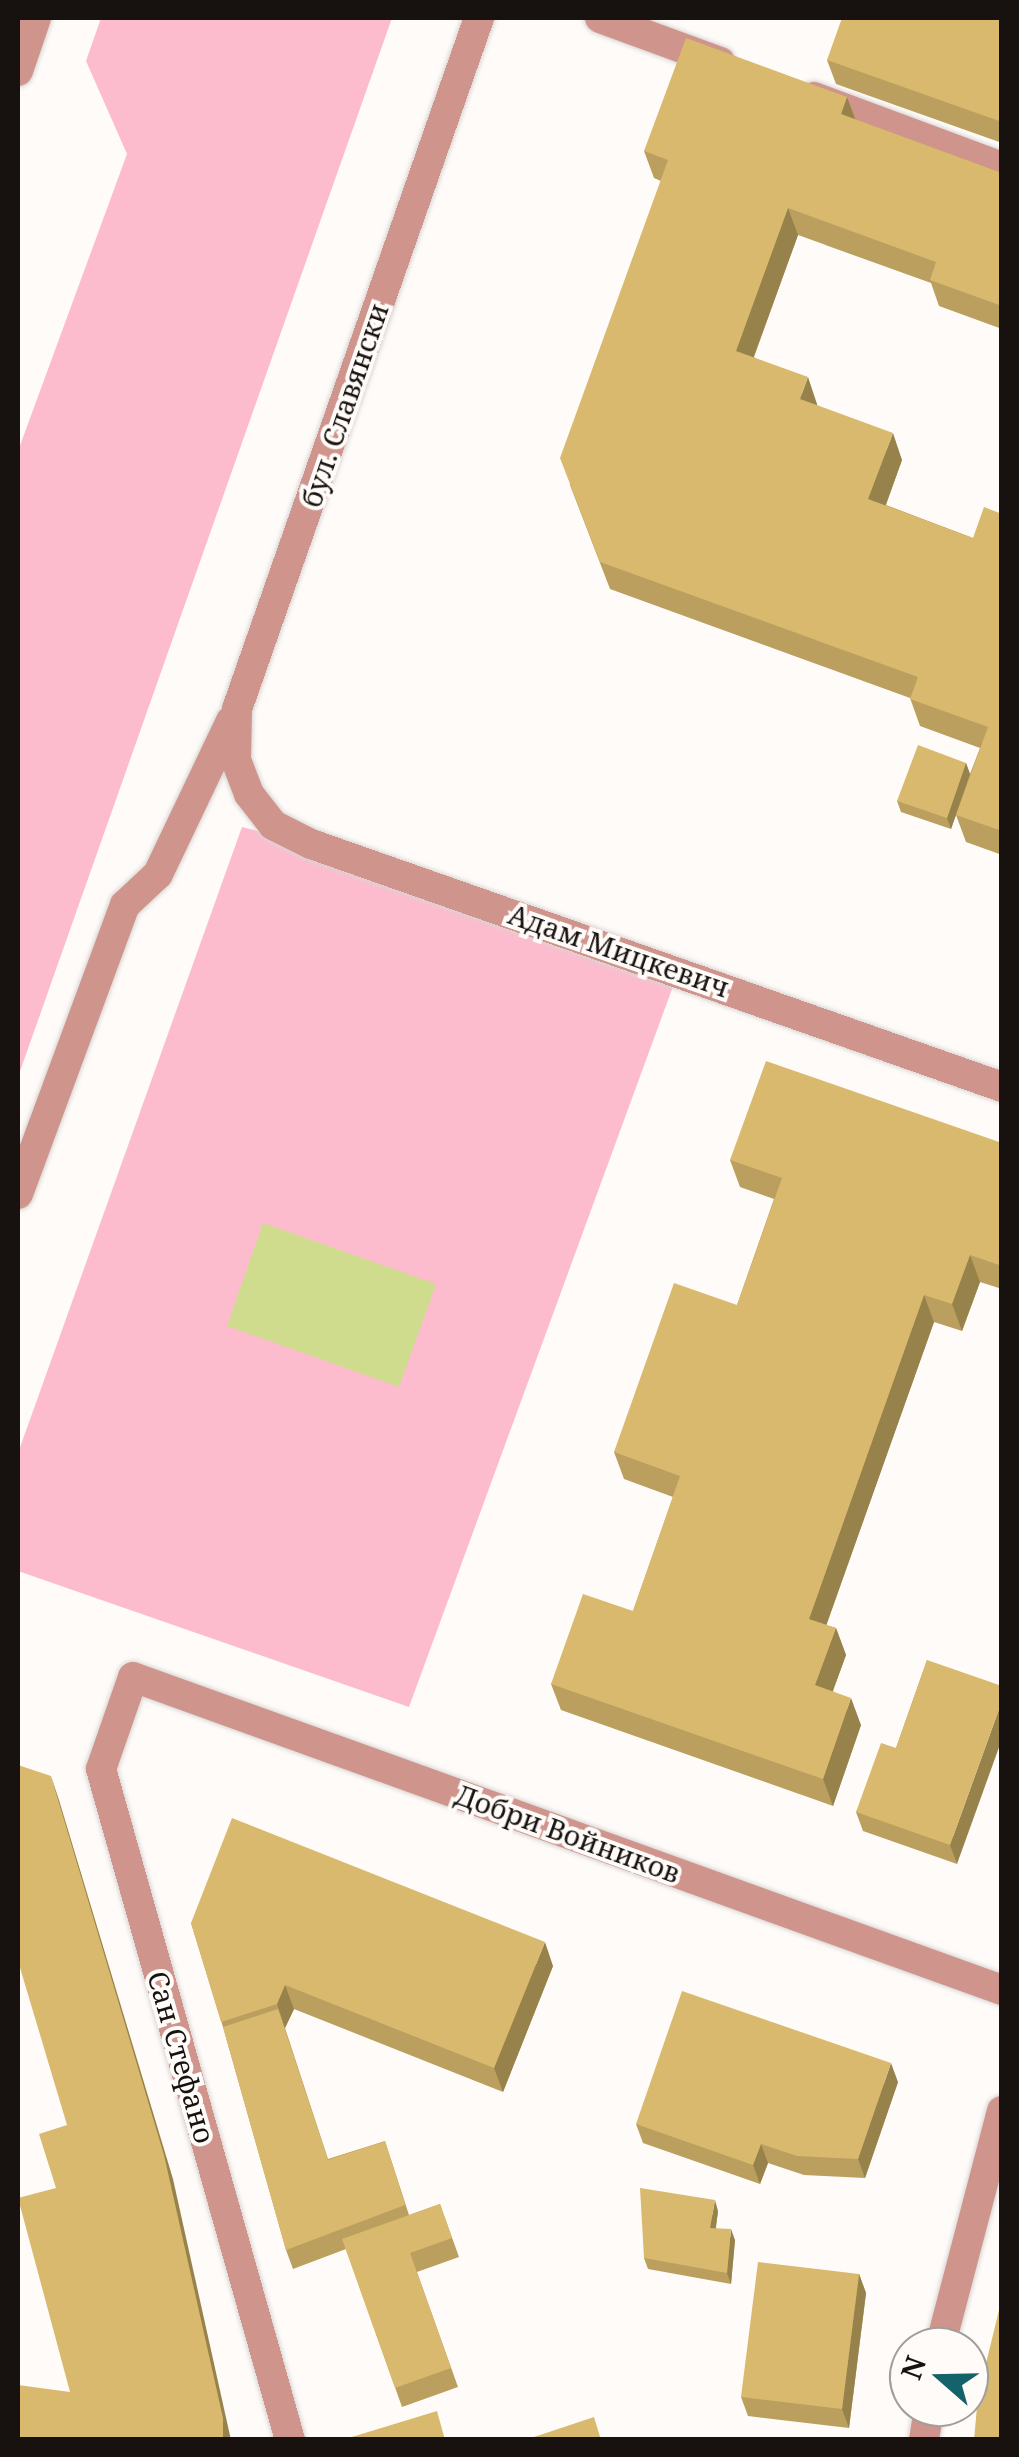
<!DOCTYPE html>
<meta charset="utf-8">
<style>
body{margin:0}
#map{position:relative;width:1019px;height:2457px;overflow:hidden;background:#fefbf9;font-family:"Noto Serif",serif}
div>[style]{position:absolute}
.green>*{inset:0;background:#fcbcce}
.water>*{inset:0;background:#cfdc8d}
.roads{filter:drop-shadow(0 0 2px #d9d6d4) drop-shadow(0 0 2px #d9d6d4)}
.minor>*{height:30px;margin:-15px;padding:0 15px;transform-origin:15px;border-radius:15px;background:#cf948b}
.wall>*{inset:0;background:#bb9f5e}
.shaded-wall>*{inset:0;background:#98824c}
.building>*{inset:0;background:#d9b96d}
span{translate:-50% -50%;white-space:nowrap;text-align:center;line-height:1.15;-webkit-text-stroke:8px #fefbf9;paint-order:stroke}
.street-label{font-size:28px;color:#17120f}
.frame{position:absolute;inset:0;border:20px solid #17120f;pointer-events:none}
.north{position:absolute;left:889px;top:2327px;width:100px;height:100px;box-sizing:border-box;background:#fefbf9;border:2px solid #a29e9b;border-radius:50%;rotate:290deg;font-size:28px;font-weight:700;line-height:40px;text-align:center;color:#17120f}
.north::after{content:'';display:block;margin:auto;width:35px;height:45px;background:#14636a;clip-path:polygon(50% 0,100% 100%,50% 72%,0 100%)}
</style>
<div id="map">
<div class="green">
<div style="clip-path:polygon(101px 18px,392px 18px,18px 1077px,18px 451px,127px 154px,86px 61px)"></div>
<div style="clip-path:polygon(242px 827px,311px 844px,679px 970px,409px 1707px,18px 1571px,18px 1453px)"></div>
</div>
<div class="water">
<div style="clip-path:polygon(263px 1223px,436px 1284px,399px 1387px,227px 1326px)"></div>
</div>
<div class="roads">
<div class="minor">
<div style="left:479px;top:18px;width:732px;rotate:109.3deg"></div>
<div style="left:237px;top:709px;width:51px;rotate:91.1deg"></div>
<div style="left:236px;top:760px;width:36px;rotate:69deg"></div>
<div style="left:249px;top:794px;width:39px;rotate:52deg"></div>
<div style="left:273px;top:825px;width:42px;rotate:26.6deg"></div>
<div style="left:311px;top:844px;width:732px;rotate:19.37deg"></div>
<div style="left:600px;top:18px;width:128px;rotate:20.1deg"></div>
<div style="left:18px;top:71px;width:56px;rotate:-71.2deg"></div>
<div style="left:814px;top:97px;width:201px;rotate:20.4deg"></div>
<div style="left:18px;top:1194px;width:308px;rotate:-69.7deg"></div>
<div style="left:125px;top:905px;width:45px;rotate:-43.2deg"></div>
<div style="left:158px;top:874px;width:170px;rotate:-64.5deg"></div>
<div style="left:940px;top:2347px;width:244px;rotate:-75.3deg"></div>
<div style="left:290px;top:2440px;width:697px;rotate:-105.73deg"></div>
<div style="left:101px;top:1769px;width:97px;rotate:-70.8deg"></div>
<div style="left:133px;top:1677px;width:924px;rotate:19.81deg"></div>
<div style="left:924px;top:2440px;width:33px;rotate:-81deg"></div>
</div>
</div>
<div class="wall">
<div style="clip-path:polygon(1002px 18px,1002px 143px,836px 84px,827px 60px)"></div>
<div style="clip-path:polygon(847px 97px,856px 120px,1002px 173px,1002px 329px,939px 306px,931px 283px,798px 235px,754px 357px,817px 404px,817px 405px,902px 460px,886px 505px,973px 538px,1002px 514px,1002px 855px,966px 842px,956px 815px,951px 829px,901px 812px,897px 801px,966px 763px,970px 774px,980px 748px,920px 726px,910px 698px,610px 589px,570px 485px,661px 181px,654px 178px,644px 151px)"></div>
<div style="clip-path:polygon(1002px 1143px,1002px 1289px,980px 1282px,962px 1331px,934px 1322px,826px 1625px,836px 1628px,846px 1655px,833px 1691px,861px 1725px,833px 1806px,561px 1710px,551px 1684px,633px 1611px,673px 1497px,624px 1479px,614px 1452px,737px 1305px,774px 1199px,740px 1187px,730px 1160px)"></div>
<div style="clip-path:polygon(927px 1660px,957px 1864px,863px 1831px,856px 1812px,896px 1748px)"></div>
<div style="clip-path:polygon(191px 1923px,553px 1966px,503px 2092px,294px 2009px,285px 2028px,328px 2159px,385px 2141px,409px 2215px,440px 2204px,459px 2257px,417px 2272px,458px 2387px,402px 2407px,346px 2249px,293px 2269px,286px 2250px,223px 2027px)"></div>
<div style="clip-path:polygon(898px 2082px,865px 2178px,804px 2175px,768px 2163px,760px 2184px,643px 2143px,636px 2124px)"></div>
<div style="clip-path:polygon(718px 2211px,716px 2228px,735px 2240px,731px 2284px,648px 2269px,644px 2258px)"></div>
<div style="clip-path:polygon(859px 2274px,866px 2293px,849px 2428px,748px 2416px,741px 2397px)"></div>
</div>
<div class="shaded-wall">
<div style="clip-path:polygon(847px 97px,857px 124px,841px 114px)"></div>
<div style="clip-path:polygon(788px 208px,798px 235px,746px 378px,736px 351px)"></div>
<div style="clip-path:polygon(808px 377px,817px 404px,809px 426px,800px 399px)"></div>
<div style="clip-path:polygon(893px 433px,902px 460px,878px 526px,868px 499px)"></div>
<div style="clip-path:polygon(966px 763px,970px 774px,951px 829px,947px 818px)"></div>
<div style="clip-path:polygon(970px 1255px,980px 1282px,962px 1331px,952px 1304px)"></div>
<div style="clip-path:polygon(924px 1295px,934px 1322px,819px 1646px,809px 1619px)"></div>
<div style="clip-path:polygon(836px 1628px,846px 1655px,825px 1712px,815px 1685px)"></div>
<div style="clip-path:polygon(851px 1698px,861px 1725px,833px 1806px,823px 1779px)"></div>
<div style="clip-path:polygon(1002px 1701px,1002px 1739px,957px 1864px,950px 1845px)"></div>
<div style="clip-path:polygon(51px 1776px,59px 1800px,173px 2179px,231px 2440px,223px 2440px)"></div>
<div style="clip-path:polygon(545px 1942px,553px 1966px,503px 2092px,494px 2068px)"></div>
<div style="clip-path:polygon(285px 1985px,294px 2009px,285px 2028px,277px 2004px)"></div>
<div style="clip-path:polygon(891px 2063px,898px 2082px,865px 2178px,858px 2159px)"></div>
<div style="clip-path:polygon(761px 2144px,768px 2163px,760px 2184px,753px 2165px)"></div>
<div style="clip-path:polygon(715px 2200px,718px 2211px,714px 2239px,710px 2228px)"></div>
<div style="clip-path:polygon(731px 2229px,735px 2240px,731px 2284px,727px 2273px)"></div>
<div style="clip-path:polygon(859px 2274px,866px 2293px,849px 2428px,842px 2409px)"></div>
</div>
<div class="building">
<div style="clip-path:polygon(842px 18px,1002px 18px,1002px 122px,827px 60px)"></div>
<div style="clip-path:polygon(686px 38px,847px 97px,841px 114px,1002px 173px,1002px 306px,930px 280px,936px 262px,788px 208px,736px 351px,808px 377px,800px 399px,893px 433px,868px 499px,973px 538px,984px 507px,1002px 514px,1002px 831px,956px 815px,988px 727px,910px 699px,918px 677px,600px 562px,560px 458px,668px 160px,644px 151px)"></div>
<div style="clip-path:polygon(918px 745px,966px 763px,947px 818px,897px 801px)"></div>
<div style="clip-path:polygon(766px 1061px,1002px 1143px,1002px 1266px,970px 1255px,952px 1304px,924px 1295px,809px 1619px,836px 1628px,815px 1685px,851px 1698px,823px 1779px,551px 1684px,583px 1594px,633px 1611px,680px 1476px,614px 1452px,674px 1283px,737px 1305px,782px 1178px,730px 1160px)"></div>
<div style="clip-path:polygon(927px 1660px,1002px 1686px,1002px 1701px,950px 1845px,856px 1812px,881px 1743px,896px 1748px)"></div>
<div style="clip-path:polygon(18px 1765px,51px 1776px,164px 2155px,223px 2418px,223px 2440px,18px 2440px,18px 2385px,70px 2392px,18px 2198px,56px 2188px,39px 2134px,67px 2125px,18px 1961px)"></div>
<div style="clip-path:polygon(232px 1818px,545px 1942px,494px 2068px,285px 1985px,277px 2004px,221px 2022px,191px 1923px)"></div>
<div style="clip-path:polygon(682px 1991px,891px 2063px,858px 2159px,797px 2156px,761px 2144px,753px 2165px,636px 2124px)"></div>
<div style="clip-path:polygon(278px 2009px,328px 2160px,385px 2141px,405px 2205px,286px 2250px,223px 2027px)"></div>
<div style="clip-path:polygon(640px 2188px,715px 2200px,710px 2228px,731px 2229px,727px 2273px,644px 2258px)"></div>
<div style="clip-path:polygon(440px 2204px,452px 2238px,410px 2253px,451px 2368px,395px 2388px,342px 2239px)"></div>
<div style="clip-path:polygon(758px 2262px,859px 2274px,842px 2409px,741px 2397px)"></div>
<div style="clip-path:polygon(1002px 2298px,1002px 2440px,974px 2440px,978px 2396px)"></div>
<div style="clip-path:polygon(437px 2411px,445px 2440px,342px 2440px)"></div>
<div style="clip-path:polygon(594px 2417px,601px 2440px,525px 2440px)"></div>
</div>
<div class="street-label">
<span style="left:344px;top:405px;rotate:-71deg">бул. Славянски</span>
<span style="left:619px;top:950px;rotate:19deg">Адам Мицкевич</span>
<span style="left:568px;top:1833px;rotate:20deg">Добри Войников</span>
<span style="left:182px;top:2057px;rotate:74deg">Сан Стефано</span>
</div>
<div class="frame"></div>
<div class="north">N</div>
</div>
